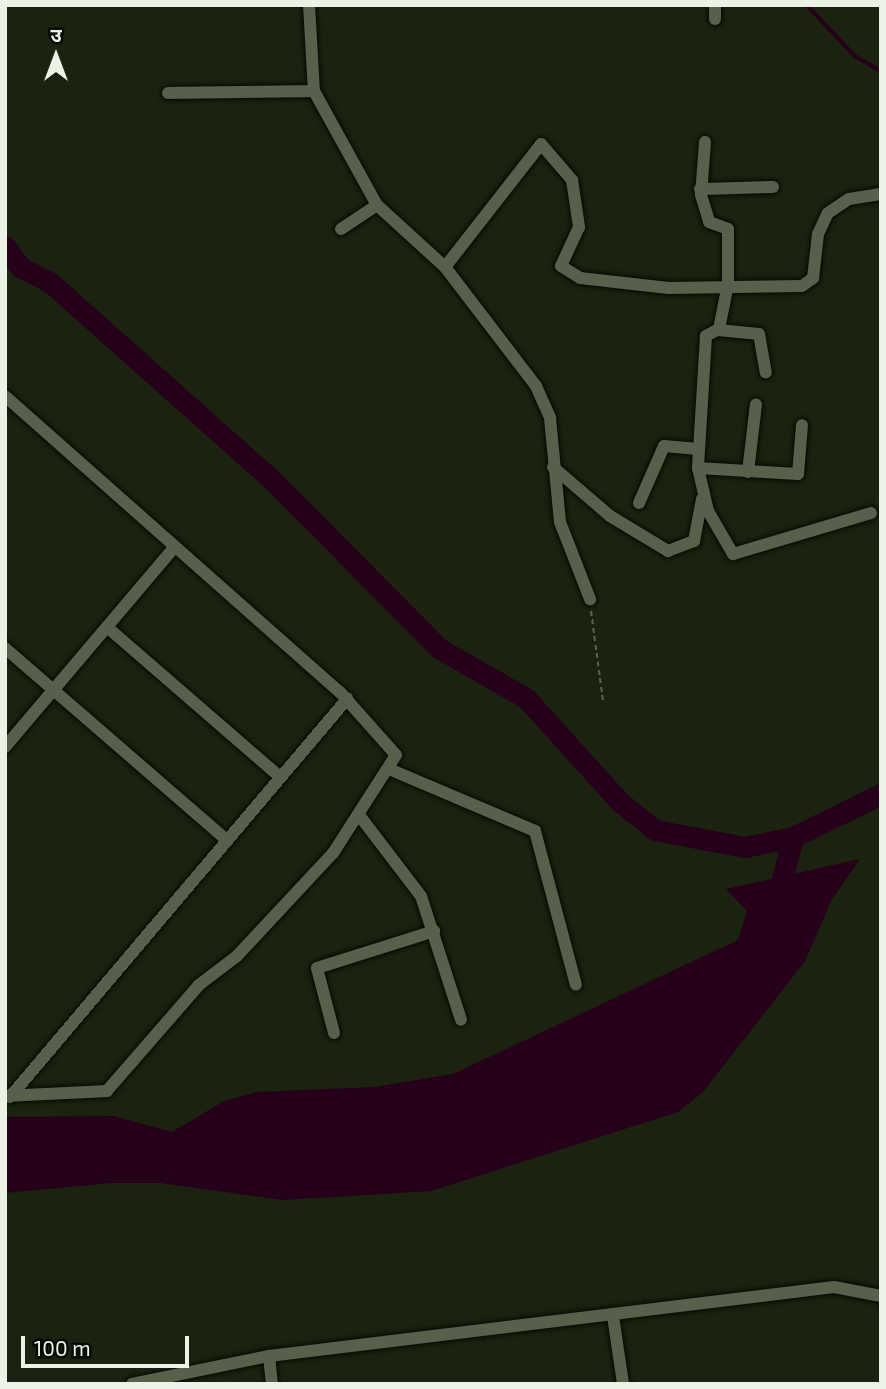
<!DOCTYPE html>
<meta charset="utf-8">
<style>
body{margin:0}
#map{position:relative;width:886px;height:1389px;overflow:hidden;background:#1b220f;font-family:"Exo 2","Noto Sans Devanagari",sans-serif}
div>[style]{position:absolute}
.water>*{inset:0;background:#26001a}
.stream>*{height:3.5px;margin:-1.75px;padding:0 1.75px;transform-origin:1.75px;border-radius:1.75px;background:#26001a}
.river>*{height:21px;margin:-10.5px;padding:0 10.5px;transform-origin:10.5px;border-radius:10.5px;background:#26001a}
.path>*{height:2px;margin-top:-1px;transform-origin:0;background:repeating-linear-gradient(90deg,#5b6251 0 5px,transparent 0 8.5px)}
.roads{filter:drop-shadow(0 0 2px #060b00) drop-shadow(0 0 2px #060b00)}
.minor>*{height:12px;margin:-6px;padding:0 6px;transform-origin:6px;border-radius:6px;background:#58604b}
span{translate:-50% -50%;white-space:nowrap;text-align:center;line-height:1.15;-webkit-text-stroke:7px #070a04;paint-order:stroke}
.frame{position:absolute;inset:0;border:7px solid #edf2e6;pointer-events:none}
.north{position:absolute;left:21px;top:21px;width:70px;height:70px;-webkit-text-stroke:5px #070a04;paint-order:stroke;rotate:0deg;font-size:19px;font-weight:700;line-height:28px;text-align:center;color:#edf2e6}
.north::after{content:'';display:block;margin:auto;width:24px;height:32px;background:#edf2e6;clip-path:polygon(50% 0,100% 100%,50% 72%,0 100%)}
.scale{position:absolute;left:21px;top:1336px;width:168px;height:32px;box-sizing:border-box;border:4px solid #edf2e6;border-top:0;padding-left:9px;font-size:21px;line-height:24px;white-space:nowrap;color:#edf2e6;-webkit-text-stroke:5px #070a04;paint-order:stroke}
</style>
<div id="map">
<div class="water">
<div style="clip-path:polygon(860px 859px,832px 899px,805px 961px,703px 1092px,678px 1112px,431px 1191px,282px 1200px,161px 1183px,111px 1183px,5px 1193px,5px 1117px,113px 1116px,172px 1132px,224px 1101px,257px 1092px,375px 1087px,453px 1074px,738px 940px,747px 911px,726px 889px)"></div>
</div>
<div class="stream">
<div style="left:807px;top:5px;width:70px;rotate:46.7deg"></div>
<div style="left:855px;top:56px;width:30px;rotate:30deg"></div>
</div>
<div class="river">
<div style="left:5px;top:246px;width:26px;rotate:54deg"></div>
<div style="left:20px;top:267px;width:35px;rotate:27deg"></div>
<div style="left:51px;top:283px;width:299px;rotate:41.7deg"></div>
<div style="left:274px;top:482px;width:235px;rotate:45.2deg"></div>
<div style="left:440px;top:649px;width:99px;rotate:29.7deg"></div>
<div style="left:526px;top:698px;width:140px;rotate:47.9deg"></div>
<div style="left:620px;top:802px;width:45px;rotate:38.7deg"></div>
<div style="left:655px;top:830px;width:92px;rotate:10.7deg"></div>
<div style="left:745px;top:847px;width:49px;rotate:-11.8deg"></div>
<div style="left:793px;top:837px;width:98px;rotate:-26deg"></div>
<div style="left:776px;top:902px;width:67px;rotate:-75.3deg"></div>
</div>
<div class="path">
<div style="left:591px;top:611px;width:91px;rotate:82.4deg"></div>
</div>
<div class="roads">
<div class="minor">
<div style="left:309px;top:5px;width:86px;rotate:86.7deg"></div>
<div style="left:314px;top:91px;width:130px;rotate:61.1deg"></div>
<div style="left:377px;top:205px;width:92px;rotate:42.4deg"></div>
<div style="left:445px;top:267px;width:150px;rotate:52.6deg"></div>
<div style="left:536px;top:386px;width:35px;rotate:66deg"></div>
<div style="left:550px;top:418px;width:104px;rotate:84.5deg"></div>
<div style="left:560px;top:522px;width:83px;rotate:68.7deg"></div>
<div style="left:715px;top:19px;width:14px;rotate:-90deg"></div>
<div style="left:168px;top:93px;width:146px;rotate:-0.8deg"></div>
<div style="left:705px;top:142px;width:53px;rotate:94.3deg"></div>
<div style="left:701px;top:195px;width:28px;rotate:73deg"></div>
<div style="left:709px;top:222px;width:20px;rotate:20deg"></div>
<div style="left:728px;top:229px;width:55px;rotate:90deg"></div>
<div style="left:728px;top:284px;width:46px;rotate:101.3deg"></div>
<div style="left:719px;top:329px;width:15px;rotate:152deg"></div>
<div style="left:706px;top:336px;width:132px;rotate:93.5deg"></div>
<div style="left:698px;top:468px;width:44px;rotate:76.9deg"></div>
<div style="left:708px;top:511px;width:50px;rotate:59.8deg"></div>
<div style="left:733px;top:554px;width:144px;rotate:-16.5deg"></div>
<div style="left:700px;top:189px;width:73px;rotate:-1.6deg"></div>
<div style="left:341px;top:229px;width:43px;rotate:-33.7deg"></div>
<div style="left:445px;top:267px;width:156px;rotate:-52deg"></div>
<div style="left:541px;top:144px;width:48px;rotate:49.3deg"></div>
<div style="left:572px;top:180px;width:48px;rotate:81.5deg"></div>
<div style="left:579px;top:227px;width:43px;rotate:114.8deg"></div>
<div style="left:561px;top:266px;width:22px;rotate:32deg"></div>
<div style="left:580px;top:278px;width:89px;rotate:6.5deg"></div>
<div style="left:668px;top:288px;width:134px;rotate:-0.9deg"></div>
<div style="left:802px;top:286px;width:14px;rotate:-36deg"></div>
<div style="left:813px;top:278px;width:44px;rotate:-83.5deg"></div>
<div style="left:818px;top:234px;width:23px;rotate:-65deg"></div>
<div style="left:828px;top:213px;width:25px;rotate:-34deg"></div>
<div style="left:849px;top:199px;width:32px;rotate:-9deg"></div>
<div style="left:718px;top:330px;width:41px;rotate:5.6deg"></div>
<div style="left:759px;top:334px;width:39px;rotate:80deg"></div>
<div style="left:5px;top:396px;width:447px;rotate:41.5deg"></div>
<div style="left:340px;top:692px;width:84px;rotate:48.4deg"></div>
<div style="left:396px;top:755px;width:117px;rotate:122.7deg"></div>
<div style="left:333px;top:853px;width:141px;rotate:133deg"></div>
<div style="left:237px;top:956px;width:48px;rotate:142.7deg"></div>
<div style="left:199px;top:985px;width:140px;rotate:131deg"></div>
<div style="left:107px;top:1091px;width:102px;rotate:177.2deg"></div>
<div style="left:553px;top:467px;width:75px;rotate:40.7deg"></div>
<div style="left:610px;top:516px;width:68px;rotate:31.1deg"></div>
<div style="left:668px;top:551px;width:28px;rotate:-21deg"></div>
<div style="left:694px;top:541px;width:43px;rotate:-79.2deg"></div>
<div style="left:698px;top:468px;width:100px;rotate:3.4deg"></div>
<div style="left:798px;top:474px;width:49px;rotate:-85.3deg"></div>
<div style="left:748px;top:472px;width:68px;rotate:-83.3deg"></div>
<div style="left:639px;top:503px;width:62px;rotate:-66.3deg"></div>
<div style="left:664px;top:446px;width:34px;rotate:5deg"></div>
<div style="left:107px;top:627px;width:229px;rotate:40.9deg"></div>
<div style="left:5px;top:648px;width:294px;rotate:40.9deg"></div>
<div style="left:5px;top:747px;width:261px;rotate:-49.7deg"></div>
<div style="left:389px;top:769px;width:159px;rotate:23deg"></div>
<div style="left:535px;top:831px;width:159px;rotate:75.1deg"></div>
<div style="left:359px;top:815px;width:102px;rotate:52.6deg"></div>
<div style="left:421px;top:896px;width:130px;rotate:72.1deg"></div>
<div style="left:334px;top:1033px;width:67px;rotate:-104.7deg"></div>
<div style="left:317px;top:968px;width:123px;rotate:-17.5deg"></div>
<div style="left:10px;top:1097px;width:522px;rotate:-49.74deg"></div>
<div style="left:613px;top:1316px;width:69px;rotate:81.6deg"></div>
<div style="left:269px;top:1356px;width:28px;rotate:84deg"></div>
<div style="left:132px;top:1384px;width:140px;rotate:-11.6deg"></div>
<div style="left:269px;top:1356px;width:569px;rotate:-6.96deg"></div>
<div style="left:834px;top:1287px;width:48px;rotate:10.8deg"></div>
</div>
</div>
<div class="frame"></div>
<div class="north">उ</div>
<div class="scale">100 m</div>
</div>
